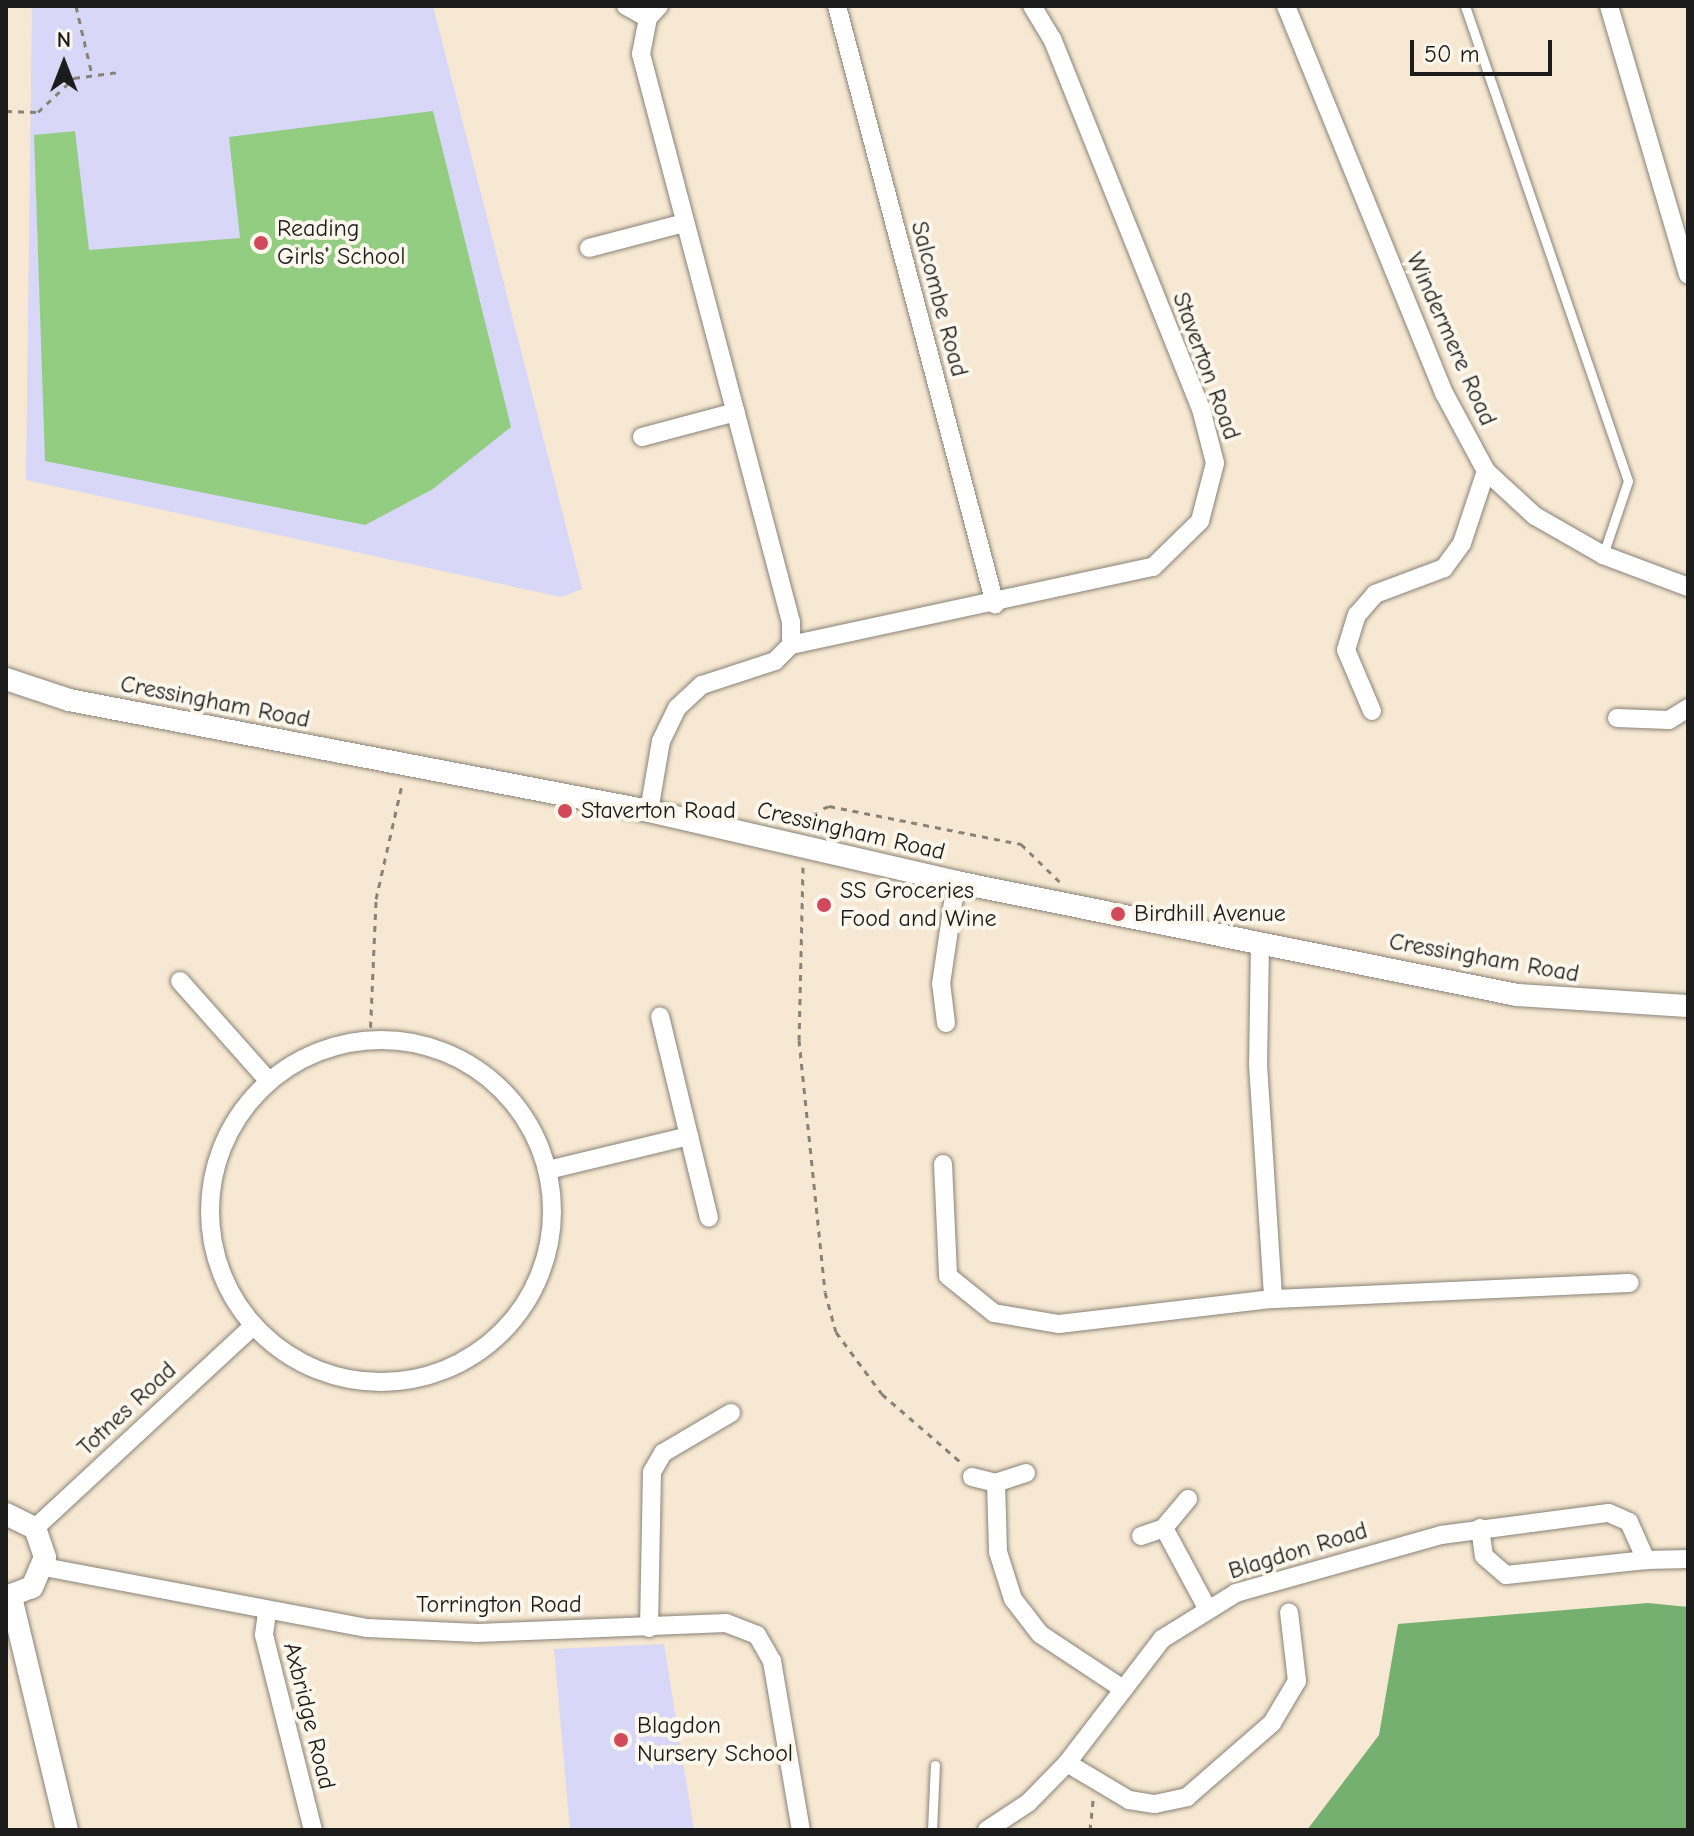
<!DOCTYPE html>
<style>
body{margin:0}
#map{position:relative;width:1694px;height:1836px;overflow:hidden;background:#f6e8d2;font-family:"Comic Neue",sans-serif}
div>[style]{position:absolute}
.built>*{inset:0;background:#d8d7f8}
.green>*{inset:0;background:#92cd82}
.forest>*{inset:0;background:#75b070}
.path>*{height:3px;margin-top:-1.5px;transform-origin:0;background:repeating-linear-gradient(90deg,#898277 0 6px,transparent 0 12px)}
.roads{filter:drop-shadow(0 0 2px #898277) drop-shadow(0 0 2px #898277)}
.service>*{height:9px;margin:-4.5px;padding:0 4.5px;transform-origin:4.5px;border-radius:4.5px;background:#fff}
.minor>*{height:18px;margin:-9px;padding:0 9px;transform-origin:9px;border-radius:9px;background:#fff}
.minor>.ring{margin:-9px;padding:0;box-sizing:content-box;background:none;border:18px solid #fff;border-radius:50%}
.tertiary>*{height:22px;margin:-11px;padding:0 11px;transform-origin:11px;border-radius:11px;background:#fff}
.dots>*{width:22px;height:22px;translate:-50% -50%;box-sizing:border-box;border:4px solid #fbf7ec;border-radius:50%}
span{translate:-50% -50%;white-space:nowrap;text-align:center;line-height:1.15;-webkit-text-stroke:8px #fbf7ec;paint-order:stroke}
.poi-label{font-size:24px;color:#1c1c1c}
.left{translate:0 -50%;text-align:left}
.street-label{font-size:24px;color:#1c1c1c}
.frame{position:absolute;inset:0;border:8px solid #1c1c1c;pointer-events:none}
.north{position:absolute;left:24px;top:24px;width:80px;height:80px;-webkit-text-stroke:6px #fbf7ec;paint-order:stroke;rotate:0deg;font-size:22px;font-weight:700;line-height:32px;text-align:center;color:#1c1c1c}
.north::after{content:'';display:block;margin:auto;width:28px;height:36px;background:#1c1c1c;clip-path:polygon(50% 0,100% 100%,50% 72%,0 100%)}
.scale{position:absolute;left:1410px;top:40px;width:142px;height:36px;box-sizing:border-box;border:4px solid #1c1c1c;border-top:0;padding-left:10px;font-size:24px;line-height:28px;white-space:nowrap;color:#1c1c1c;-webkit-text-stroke:6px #fbf7ec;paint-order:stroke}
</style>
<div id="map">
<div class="built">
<div style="clip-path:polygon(32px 6px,433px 6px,582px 589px,561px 597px,26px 480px)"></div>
<div style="clip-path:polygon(664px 1644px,694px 1830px,570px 1830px,554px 1649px)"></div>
</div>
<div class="green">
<div style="clip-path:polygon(433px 111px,511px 427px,433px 489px,365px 525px,45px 461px,34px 135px,75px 131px,89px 250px,240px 238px,229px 137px)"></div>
</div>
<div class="forest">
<div style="clip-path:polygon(1648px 1603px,1688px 1607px,1688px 1830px,1307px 1830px,1379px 1735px,1398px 1624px)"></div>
</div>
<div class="path">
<div style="left:76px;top:6px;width:71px;rotate:76.9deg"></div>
<div style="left:6px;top:111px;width:32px;rotate:2deg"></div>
<div style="left:38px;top:112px;width:50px;rotate:-43.4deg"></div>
<div style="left:74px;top:78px;width:45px;rotate:-7.6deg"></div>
<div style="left:790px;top:822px;width:42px;rotate:-22.3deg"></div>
<div style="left:829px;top:806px;width:196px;rotate:11.2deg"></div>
<div style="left:1021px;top:844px;width:54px;rotate:44.3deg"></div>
<div style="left:803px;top:867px;width:173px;rotate:91.3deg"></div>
<div style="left:799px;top:1040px;width:253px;rotate:84.1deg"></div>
<div style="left:825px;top:1292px;width:41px;rotate:74.6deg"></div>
<div style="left:836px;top:1332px;width:77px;rotate:53.4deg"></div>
<div style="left:882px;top:1394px;width:106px;rotate:40.8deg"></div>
<div style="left:370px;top:1039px;width:140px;rotate:-87.5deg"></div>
<div style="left:376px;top:899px;width:117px;rotate:-77.2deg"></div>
<div style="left:1090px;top:1830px;width:31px;rotate:-84deg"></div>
</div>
<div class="roads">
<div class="service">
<div style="left:1465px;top:6px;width:502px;rotate:71.06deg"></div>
<div style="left:1628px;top:481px;width:78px;rotate:108.7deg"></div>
<div style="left:932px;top:1830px;width:65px;rotate:-87.4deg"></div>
</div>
<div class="minor">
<div style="left:626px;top:6px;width:25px;rotate:29deg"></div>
<div style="left:659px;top:6px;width:16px;rotate:133deg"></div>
<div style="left:648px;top:18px;width:37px;rotate:101deg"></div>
<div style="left:641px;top:54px;width:587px;rotate:75.21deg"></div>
<div style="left:791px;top:622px;width:23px;rotate:90deg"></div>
<div style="left:837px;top:6px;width:619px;rotate:75.2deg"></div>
<div style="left:1286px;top:6px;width:418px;rotate:67.8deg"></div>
<div style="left:1444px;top:393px;width:89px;rotate:61.7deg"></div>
<div style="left:1486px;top:471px;width:67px;rotate:42.6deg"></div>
<div style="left:1535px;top:516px;width:78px;rotate:29.8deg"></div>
<div style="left:1603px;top:555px;width:91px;rotate:20.6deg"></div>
<div style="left:1609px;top:6px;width:280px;rotate:73.6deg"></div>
<div style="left:589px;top:248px;width:98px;rotate:-14.7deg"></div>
<div style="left:642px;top:437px;width:97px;rotate:-14.9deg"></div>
<div style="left:1372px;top:711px;width:66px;rotate:-113.1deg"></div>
<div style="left:1346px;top:650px;width:37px;rotate:-73deg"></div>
<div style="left:1357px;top:615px;width:28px;rotate:-49deg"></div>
<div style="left:1375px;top:594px;width:74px;rotate:-20.6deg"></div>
<div style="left:1444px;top:568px;width:31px;rotate:-54deg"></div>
<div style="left:1462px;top:543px;width:76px;rotate:-71.6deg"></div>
<div style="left:1617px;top:718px;width:52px;rotate:2.2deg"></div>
<div style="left:1669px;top:720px;width:22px;rotate:-32deg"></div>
<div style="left:649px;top:811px;width:71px;rotate:-80.3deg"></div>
<div style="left:661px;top:741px;width:37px;rotate:-64deg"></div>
<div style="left:677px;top:708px;width:34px;rotate:-43deg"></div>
<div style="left:702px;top:685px;width:77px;rotate:-18.2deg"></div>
<div style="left:775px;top:661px;width:23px;rotate:-45deg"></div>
<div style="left:791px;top:645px;width:370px;rotate:-12.2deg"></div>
<div style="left:1153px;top:567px;width:66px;rotate:-44.4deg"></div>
<div style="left:1200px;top:521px;width:60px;rotate:-75.5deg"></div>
<div style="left:1215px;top:463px;width:56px;rotate:-104.5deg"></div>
<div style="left:1201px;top:409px;width:399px;rotate:-111.9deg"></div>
<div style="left:1052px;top:39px;width:39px;rotate:-121deg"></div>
<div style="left:1260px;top:942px;width:122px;rotate:90.9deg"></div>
<div style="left:1258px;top:1064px;width:235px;rotate:86.3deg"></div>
<div style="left:1273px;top:1299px;width:357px;rotate:-2.6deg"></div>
<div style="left:180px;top:981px;width:131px;rotate:48.4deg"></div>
<div style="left:946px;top:1023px;width:39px;rotate:-97deg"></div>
<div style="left:941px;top:984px;width:103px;rotate:-81.6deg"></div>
<div class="ring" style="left:210px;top:1040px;width:324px;height:324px"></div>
<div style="left:689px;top:1136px;width:84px;rotate:76.3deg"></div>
<div style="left:943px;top:1164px;width:112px;rotate:87.4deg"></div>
<div style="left:948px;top:1276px;width:59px;rotate:38.8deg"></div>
<div style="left:994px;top:1313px;width:66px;rotate:9.6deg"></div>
<div style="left:1059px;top:1324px;width:215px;rotate:-6.7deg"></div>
<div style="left:548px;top:1170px;width:145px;rotate:-13.6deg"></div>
<div style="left:689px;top:1136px;width:123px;rotate:-103.6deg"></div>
<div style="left:1026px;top:1473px;width:32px;rotate:162deg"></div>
<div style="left:996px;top:1483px;width:69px;rotate:88.3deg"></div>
<div style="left:998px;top:1552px;width:49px;rotate:72.3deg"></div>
<div style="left:1013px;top:1599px;width:44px;rotate:52.4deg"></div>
<div style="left:1040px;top:1634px;width:100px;rotate:33.5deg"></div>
<div style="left:972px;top:1477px;width:25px;rotate:14deg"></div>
<div style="left:1188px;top:1499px;width:38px;rotate:130deg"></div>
<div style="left:1164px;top:1528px;width:89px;rotate:61.7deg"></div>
<div style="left:35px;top:1528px;width:296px;rotate:-42.8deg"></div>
<div style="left:1480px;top:1528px;width:28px;rotate:82deg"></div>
<div style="left:1484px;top:1556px;width:29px;rotate:41deg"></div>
<div style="left:1506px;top:1575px;width:141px;rotate:-6.1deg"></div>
<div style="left:1141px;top:1536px;width:24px;rotate:-19deg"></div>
<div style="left:44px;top:1567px;width:329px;rotate:10.7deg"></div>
<div style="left:367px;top:1628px;width:111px;rotate:2.6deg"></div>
<div style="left:478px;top:1633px;width:248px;rotate:-2.3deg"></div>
<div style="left:726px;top:1623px;width:33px;rotate:21deg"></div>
<div style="left:757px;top:1635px;width:30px;rotate:60deg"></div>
<div style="left:772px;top:1661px;width:171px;rotate:80.3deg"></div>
<div style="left:267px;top:1613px;width:22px;rotate:98deg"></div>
<div style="left:264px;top:1635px;width:201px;rotate:75.9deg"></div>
<div style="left:649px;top:1628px;width:156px;rotate:-88.9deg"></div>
<div style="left:652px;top:1472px;width:22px;rotate:-60deg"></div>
<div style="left:663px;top:1453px;width:79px;rotate:-30.5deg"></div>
<div style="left:1067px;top:1763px;width:72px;rotate:30.8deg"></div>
<div style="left:1129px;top:1800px;width:26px;rotate:9deg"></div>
<div style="left:1155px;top:1804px;width:33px;rotate:-12deg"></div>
<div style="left:1187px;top:1797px;width:113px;rotate:-41deg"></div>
<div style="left:1272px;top:1723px;width:49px;rotate:-59.2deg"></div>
<div style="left:1297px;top:1681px;width:69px;rotate:-96.6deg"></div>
<div style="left:987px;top:1830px;width:49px;rotate:-33.4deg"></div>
<div style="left:1028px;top:1803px;width:56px;rotate:-45.7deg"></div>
<div style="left:1067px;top:1763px;width:156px;rotate:-52.5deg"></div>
<div style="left:1162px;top:1639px;width:87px;rotate:-31.9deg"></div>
<div style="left:1236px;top:1593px;width:213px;rotate:-15.8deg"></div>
<div style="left:1441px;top:1535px;width:169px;rotate:-7.5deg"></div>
<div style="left:1609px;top:1513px;width:22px;rotate:24deg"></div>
<div style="left:1629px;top:1522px;width:42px;rotate:65.9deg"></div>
<div style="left:1646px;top:1560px;width:42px;rotate:-1.4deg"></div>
</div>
<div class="tertiary">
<div style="left:6px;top:679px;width:66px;rotate:18.4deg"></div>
<div style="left:69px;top:700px;width:591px;rotate:10.83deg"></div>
<div style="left:649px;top:811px;width:315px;rotate:13deg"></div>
<div style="left:956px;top:882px;width:572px;rotate:11.39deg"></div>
<div style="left:1517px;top:995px;width:171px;rotate:3.7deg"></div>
<div style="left:6px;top:1514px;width:32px;rotate:26deg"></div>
<div style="left:35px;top:1528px;width:31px;rotate:71deg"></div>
<div style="left:45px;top:1557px;width:33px;rotate:113deg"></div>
<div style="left:32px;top:1587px;width:28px;rotate:159deg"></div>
<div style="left:11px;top:1597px;width:240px;rotate:76.5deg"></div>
</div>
</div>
<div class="dots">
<div style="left:261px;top:243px;background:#d1495b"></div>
<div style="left:565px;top:811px;background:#d1495b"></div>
<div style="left:824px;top:905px;background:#d1495b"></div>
<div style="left:1118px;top:914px;background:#d1495b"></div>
<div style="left:621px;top:1740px;background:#d1495b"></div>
</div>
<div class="poi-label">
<span class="left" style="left:277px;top:243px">Reading<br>Girls' School</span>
<span class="left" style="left:581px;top:811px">Staverton Road</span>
<span class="left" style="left:840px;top:905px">SS Groceries<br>Food and Wine</span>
<span class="left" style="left:1134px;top:914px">Birdhill Avenue</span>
<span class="left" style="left:637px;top:1740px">Blagdon<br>Nursery School</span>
</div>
<div class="street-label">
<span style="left:939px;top:299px;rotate:75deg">Salcombe Road</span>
<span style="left:1451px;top:339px;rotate:66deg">Windermere Road</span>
<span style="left:1206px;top:366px;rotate:70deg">Staverton Road</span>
<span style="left:215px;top:702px;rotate:11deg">Cressingham Road</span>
<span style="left:851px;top:831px;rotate:13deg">Cressingham Road</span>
<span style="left:1484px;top:958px;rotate:10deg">Cressingham Road</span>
<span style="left:127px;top:1409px;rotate:-43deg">Totnes Road</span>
<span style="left:1298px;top:1551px;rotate:-17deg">Blagdon Road</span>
<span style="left:499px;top:1605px">Torrington Road</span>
<span style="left:309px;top:1716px;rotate:76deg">Axbridge Road</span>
</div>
<div class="frame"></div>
<div class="north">N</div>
<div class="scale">50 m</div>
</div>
